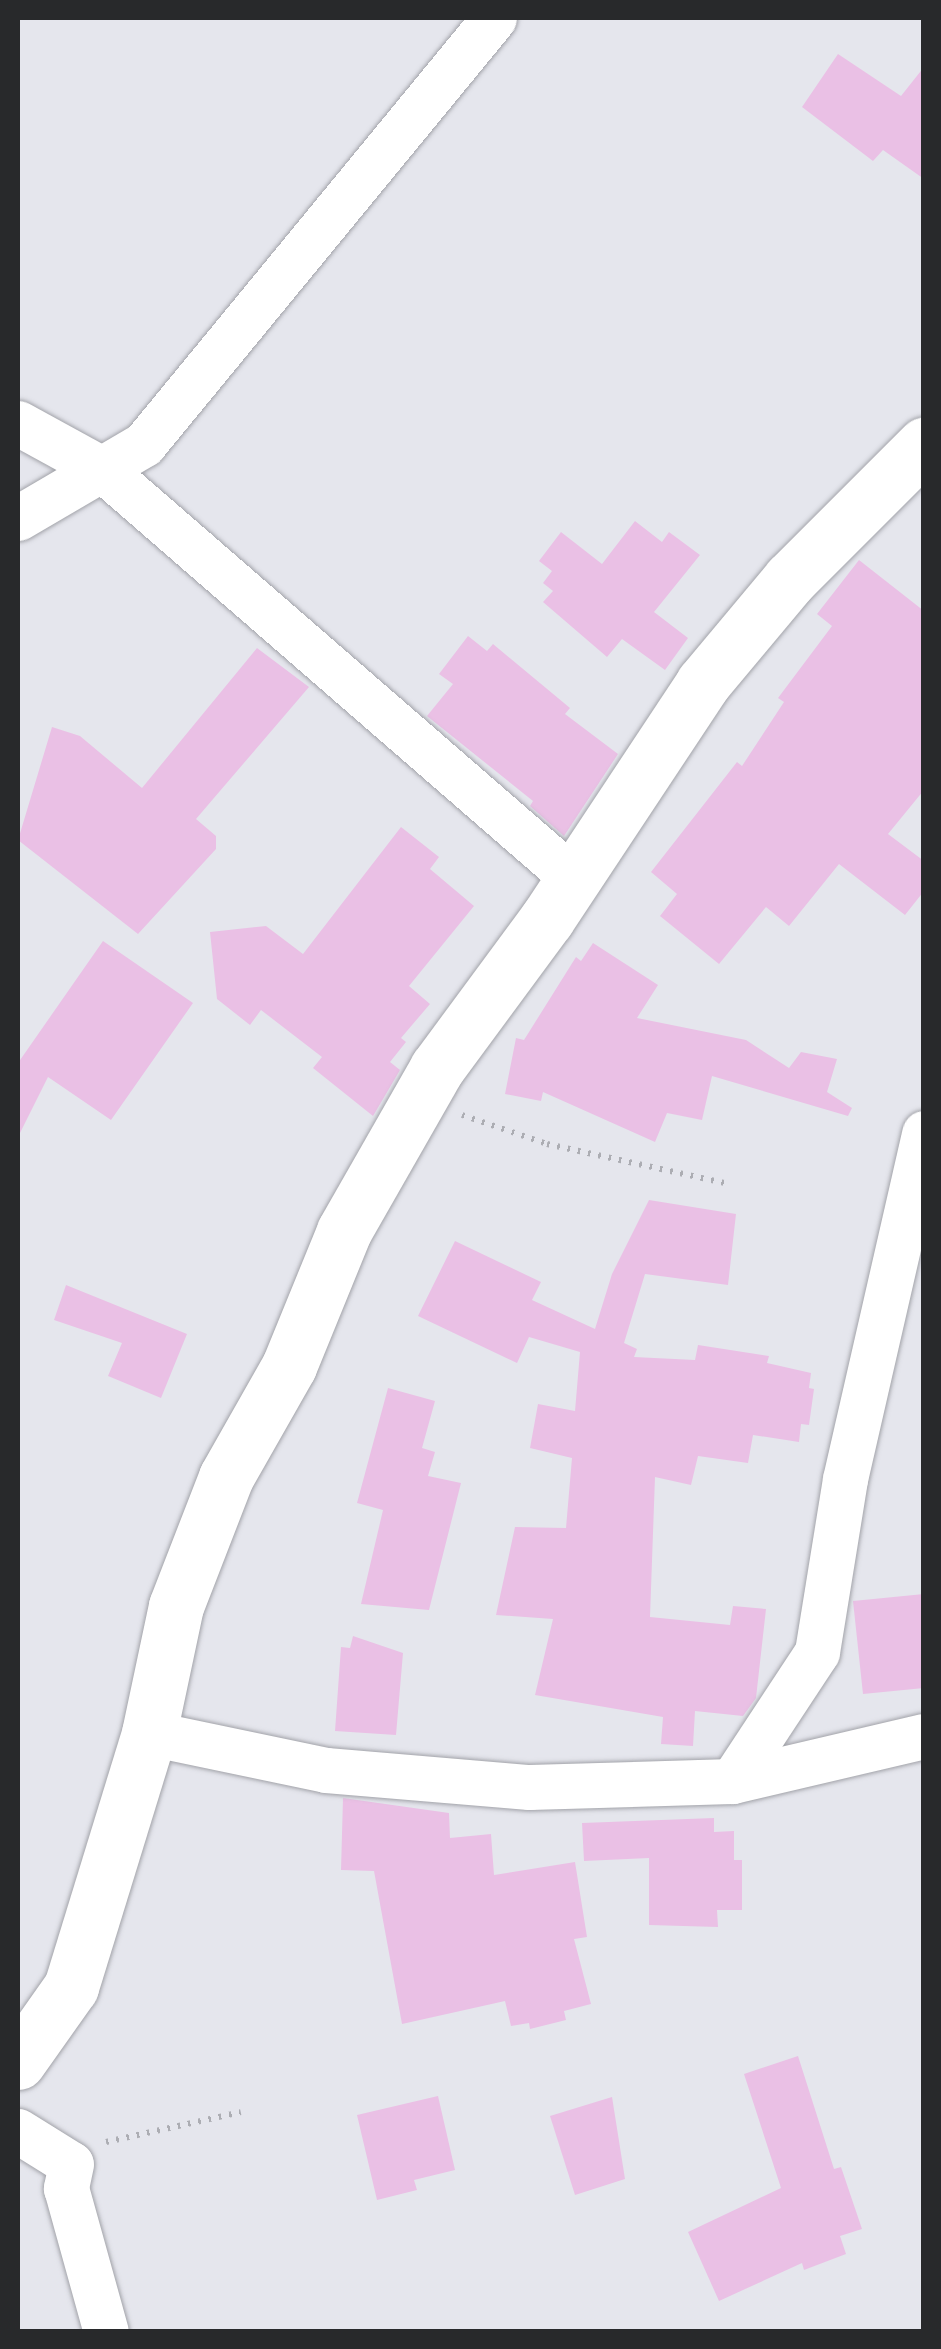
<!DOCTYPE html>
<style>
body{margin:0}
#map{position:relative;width:941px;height:2349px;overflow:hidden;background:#e5e6ed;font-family:Karla,sans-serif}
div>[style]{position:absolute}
.building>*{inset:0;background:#eac0e5}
.path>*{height:6px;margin-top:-3px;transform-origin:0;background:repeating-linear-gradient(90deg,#acadb3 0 2.5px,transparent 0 10.5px)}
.roads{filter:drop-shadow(0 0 2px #a2a3a9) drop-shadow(0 0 2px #a2a3a9)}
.minor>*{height:45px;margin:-22.5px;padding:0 22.5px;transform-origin:22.5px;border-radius:22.5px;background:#fff}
.major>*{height:55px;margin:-27.5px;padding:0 27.5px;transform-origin:27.5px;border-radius:27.5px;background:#fff}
span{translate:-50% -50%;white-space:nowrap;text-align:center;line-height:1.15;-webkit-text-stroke:9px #f2f3fa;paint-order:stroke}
.frame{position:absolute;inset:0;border:20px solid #28292b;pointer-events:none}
</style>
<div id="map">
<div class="building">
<div style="clip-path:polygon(838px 54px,901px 96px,924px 67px,924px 179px,883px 150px,873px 161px,802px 107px)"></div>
<div style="clip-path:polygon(635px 521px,662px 542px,669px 532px,700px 555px,654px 612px,688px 638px,665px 670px,622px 639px,607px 657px,543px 602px,553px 591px,543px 583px,552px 571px,539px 561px,561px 532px,602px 564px)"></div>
<div style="clip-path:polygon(859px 560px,924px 611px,924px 790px,888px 834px,924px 861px,924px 891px,905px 915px,839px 864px,789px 926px,766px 907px,719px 964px,660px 916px,677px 894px,651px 872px,737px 762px,742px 766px,784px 702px,778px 698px,832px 626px,817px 614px)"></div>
<div style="clip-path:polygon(468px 636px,487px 651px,493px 644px,570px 708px,565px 714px,618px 754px,564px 836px,530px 806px,533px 801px,427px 716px,453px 684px,439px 674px)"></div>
<div style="clip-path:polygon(257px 648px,309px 687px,196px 819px,216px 836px,216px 849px,138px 934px,18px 840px,52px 727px,80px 736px,142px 788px)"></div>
<div style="clip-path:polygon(401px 827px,439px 857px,430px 869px,474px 906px,409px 986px,430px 1004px,401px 1038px,406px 1042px,390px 1062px,400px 1070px,373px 1116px,313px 1068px,322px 1057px,261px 1010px,250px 1025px,217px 999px,210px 932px,266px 926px,303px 954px)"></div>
<div style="clip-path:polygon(103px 941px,193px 1003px,111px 1120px,48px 1077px,18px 1137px,18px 1063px)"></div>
<div style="clip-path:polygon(593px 943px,658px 985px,637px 1018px,746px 1040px,789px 1068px,801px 1052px,837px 1059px,827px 1092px,852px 1108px,848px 1116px,712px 1076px,702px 1120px,667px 1113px,655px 1142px,543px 1092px,541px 1101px,505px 1094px,516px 1038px,524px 1040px,576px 957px,581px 961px)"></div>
<div style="clip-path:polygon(649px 1200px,736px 1214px,728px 1285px,645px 1274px,624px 1343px,637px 1349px,634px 1357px,695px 1360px,698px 1345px,769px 1356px,767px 1363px,811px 1373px,809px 1388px,814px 1389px,809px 1425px,801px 1424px,799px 1442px,753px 1435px,748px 1463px,698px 1456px,691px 1485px,655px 1477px,650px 1617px,730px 1625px,733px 1606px,766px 1609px,756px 1698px,743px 1716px,695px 1711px,693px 1746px,661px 1744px,663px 1717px,535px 1695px,553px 1619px,496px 1615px,515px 1527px,566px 1528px,572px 1458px,530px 1448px,538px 1404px,575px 1411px,580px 1352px,529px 1337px,517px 1363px,418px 1316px,455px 1241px,541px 1282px,532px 1300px,595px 1329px,612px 1274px)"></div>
<div style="clip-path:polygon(66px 1285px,187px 1334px,161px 1398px,108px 1376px,122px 1343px,54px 1320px)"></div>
<div style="clip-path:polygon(388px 1388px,435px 1401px,422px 1448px,435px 1452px,428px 1476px,461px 1483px,429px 1610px,361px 1604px,383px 1510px,357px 1503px)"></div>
<div style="clip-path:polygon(924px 1594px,924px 1688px,863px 1694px,853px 1601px)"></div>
<div style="clip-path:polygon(353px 1636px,403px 1653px,396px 1735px,335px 1731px,341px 1647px,350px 1648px)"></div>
<div style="clip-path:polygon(343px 1798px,449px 1813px,450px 1838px,491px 1834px,494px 1875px,575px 1862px,587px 1937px,574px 1939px,591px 2004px,564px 2011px,566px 2020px,530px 2029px,529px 2023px,511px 2026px,505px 2001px,402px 2024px,374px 1871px,341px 1870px)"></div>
<div style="clip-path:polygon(714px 1818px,714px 1832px,734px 1831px,734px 1860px,742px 1860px,742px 1910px,717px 1910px,718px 1927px,649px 1925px,649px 1858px,584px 1861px,582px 1823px)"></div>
<div style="clip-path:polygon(798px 2056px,834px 2169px,841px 2167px,862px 2229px,840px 2236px,846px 2254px,804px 2270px,802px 2263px,719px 2301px,688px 2232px,781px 2188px,744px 2074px)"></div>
<div style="clip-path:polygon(438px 2096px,455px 2170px,414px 2180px,417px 2190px,377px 2200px,357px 2115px)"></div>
<div style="clip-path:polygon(612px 2097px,625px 2179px,575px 2195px,550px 2116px)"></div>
</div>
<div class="path">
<div style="left:462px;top:1115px;width:90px;rotate:18.8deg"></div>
<div style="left:547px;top:1144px;width:186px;rotate:12.4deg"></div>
<div style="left:106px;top:2142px;width:138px;rotate:-12.5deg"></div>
</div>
<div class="roads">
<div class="minor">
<div style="left:18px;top:423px;width:96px;rotate:28.7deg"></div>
<div style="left:102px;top:469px;width:624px;rotate:40.97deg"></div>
<div style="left:18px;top:518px;width:146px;rotate:-30.4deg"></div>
<div style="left:144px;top:444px;width:551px;rotate:-50.59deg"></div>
<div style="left:149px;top:1733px;width:181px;rotate:11.8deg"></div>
<div style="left:326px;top:1770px;width:204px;rotate:4.8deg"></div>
<div style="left:529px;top:1787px;width:203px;rotate:-1.7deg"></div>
<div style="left:732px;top:1781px;width:197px;rotate:-13.2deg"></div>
<div style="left:732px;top:1781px;width:154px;rotate:-56.6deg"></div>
<div style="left:817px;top:1652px;width:175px;rotate:-80.8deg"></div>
<div style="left:845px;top:1479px;width:355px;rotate:-77.1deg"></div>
<div style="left:18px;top:2131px;width:62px;rotate:31.9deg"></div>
<div style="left:71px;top:2164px;width:25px;rotate:102deg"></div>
<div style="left:66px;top:2188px;width:149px;rotate:74.5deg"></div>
</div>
<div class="major">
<div style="left:18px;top:2062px;width:92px;rotate:-54.8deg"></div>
<div style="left:71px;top:1987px;width:266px;rotate:-72.9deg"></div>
<div style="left:149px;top:1733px;width:130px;rotate:-78deg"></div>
<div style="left:176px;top:1606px;width:138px;rotate:-68.8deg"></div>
<div style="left:226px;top:1477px;width:128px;rotate:-60.4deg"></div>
<div style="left:289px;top:1366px;width:146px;rotate:-67.8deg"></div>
<div style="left:344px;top:1231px;width:188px;rotate:-60.3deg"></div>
<div style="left:437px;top:1068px;width:185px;rotate:-53.6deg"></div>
<div style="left:547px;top:919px;width:283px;rotate:-56.5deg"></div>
<div style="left:703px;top:683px;width:136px;rotate:-50.1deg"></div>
<div style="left:790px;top:579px;width:190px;rotate:-45deg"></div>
</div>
</div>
<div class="frame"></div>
</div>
